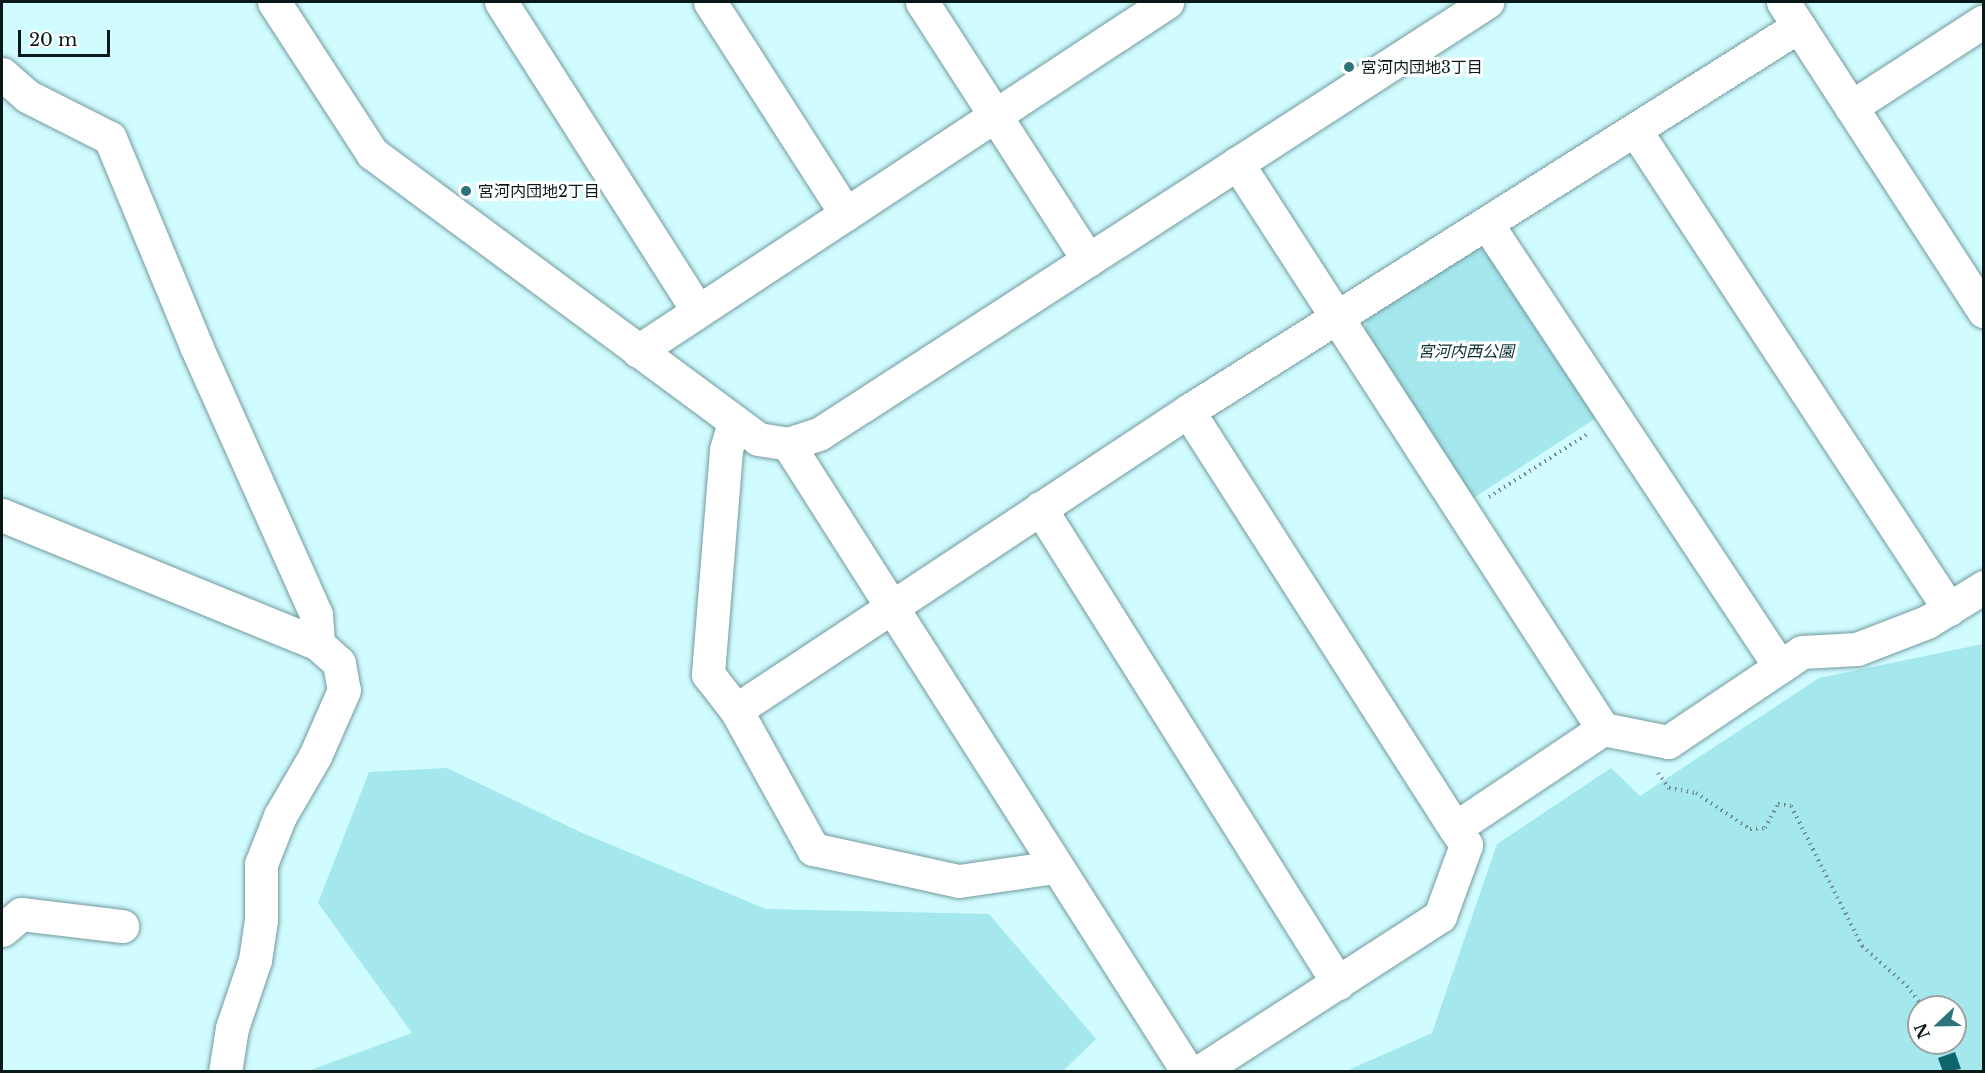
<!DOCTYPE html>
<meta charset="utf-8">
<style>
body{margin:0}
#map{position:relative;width:1985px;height:1073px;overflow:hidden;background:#d0fbff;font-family:"Libre Baskerville","Noto Sans JP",serif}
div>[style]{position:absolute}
.green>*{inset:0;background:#a4e7ec}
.building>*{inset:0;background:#0e666c}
.path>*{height:4px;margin-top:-2px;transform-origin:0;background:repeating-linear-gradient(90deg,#6d8a8d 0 1.5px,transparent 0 6px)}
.roads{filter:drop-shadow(0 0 2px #729a9d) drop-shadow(0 0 2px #729a9d)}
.minor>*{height:33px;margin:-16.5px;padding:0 16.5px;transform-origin:16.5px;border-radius:16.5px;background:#fff}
.dots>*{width:16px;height:16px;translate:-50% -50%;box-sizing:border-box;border:3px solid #fff;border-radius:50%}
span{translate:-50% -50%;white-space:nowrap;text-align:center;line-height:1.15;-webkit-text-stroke:6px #fff;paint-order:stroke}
.poi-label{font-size:16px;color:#09191a}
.left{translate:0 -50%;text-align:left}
.park-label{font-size:16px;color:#082f32;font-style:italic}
.frame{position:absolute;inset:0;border:3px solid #09191a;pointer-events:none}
.north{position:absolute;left:1907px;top:995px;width:60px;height:60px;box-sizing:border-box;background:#fff;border:2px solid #9da3a3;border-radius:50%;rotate:248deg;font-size:16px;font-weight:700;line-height:24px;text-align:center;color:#09191a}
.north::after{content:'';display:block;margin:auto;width:21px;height:27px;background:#2a747a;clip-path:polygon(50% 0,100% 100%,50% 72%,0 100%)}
.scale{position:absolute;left:18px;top:30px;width:92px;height:27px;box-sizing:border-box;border:3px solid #09191a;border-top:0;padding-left:8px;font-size:18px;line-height:21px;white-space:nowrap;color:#09191a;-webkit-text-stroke:4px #fff;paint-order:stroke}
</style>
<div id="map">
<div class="green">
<div style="clip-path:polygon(1472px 247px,1494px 252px,1596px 418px,1472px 499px,1364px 332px,1370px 309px)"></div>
<div style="clip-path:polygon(evenodd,1983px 644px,1983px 1071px,1344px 1072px,1432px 1033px,1497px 844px,1611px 768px,1640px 796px,1819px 678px,1983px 644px,1919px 1007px,1955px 1007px,1955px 1043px,1919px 1043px,1919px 1007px)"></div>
<div style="clip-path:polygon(447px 768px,580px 832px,766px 909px,989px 914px,1096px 1039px,1062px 1072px,308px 1071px,412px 1033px,318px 903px,369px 772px)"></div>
</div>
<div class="building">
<div style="clip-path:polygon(1955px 1052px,1961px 1069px,1943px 1072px,1938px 1058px)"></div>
</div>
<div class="path">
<div style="left:1489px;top:497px;width:119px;rotate:-32.6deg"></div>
<div style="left:1658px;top:773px;width:19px;rotate:54deg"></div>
<div style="left:1669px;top:788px;width:27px;rotate:10deg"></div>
<div style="left:1696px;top:793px;width:65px;rotate:33.7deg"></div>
<div style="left:1750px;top:829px;width:15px;rotate:-4deg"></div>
<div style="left:1765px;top:828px;width:27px;rotate:-62deg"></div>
<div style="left:1778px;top:804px;width:13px;rotate:9deg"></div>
<div style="left:1791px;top:806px;width:157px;rotate:63.1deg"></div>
<div style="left:1862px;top:946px;width:60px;rotate:41.6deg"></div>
<div style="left:1907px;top:986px;width:26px;rotate:53deg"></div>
</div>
<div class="roads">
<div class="minor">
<div style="left:274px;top:2px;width:180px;rotate:57deg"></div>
<div style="left:372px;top:153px;width:480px;rotate:36.5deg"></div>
<div style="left:758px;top:439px;width:30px;rotate:9deg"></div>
<div style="left:788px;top:444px;width:33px;rotate:-18deg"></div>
<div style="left:819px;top:434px;width:796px;rotate:-32.89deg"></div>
<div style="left:501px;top:2px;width:366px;rotate:57.5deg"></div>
<div style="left:710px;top:2px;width:252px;rotate:57.3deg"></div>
<div style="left:922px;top:2px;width:307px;rotate:57.2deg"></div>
<div style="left:1783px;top:2px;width:369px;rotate:57deg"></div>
<div style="left:2px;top:74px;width:33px;rotate:41deg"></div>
<div style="left:27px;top:96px;width:93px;rotate:26.8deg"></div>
<div style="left:110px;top:138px;width:225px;rotate:67.5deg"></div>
<div style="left:196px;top:346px;width:294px;rotate:65.9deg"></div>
<div style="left:316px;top:614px;width:30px;rotate:86deg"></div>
<div style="left:1851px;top:107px;width:158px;rotate:-32.9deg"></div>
<div style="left:1635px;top:130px;width:573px;rotate:56.75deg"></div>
<div style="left:1237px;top:163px;width:674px;rotate:57.11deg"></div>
<div style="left:1487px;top:224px;width:531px;rotate:56.52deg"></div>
<div style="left:638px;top:351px;width:634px;rotate:-33.41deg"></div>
<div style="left:1188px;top:411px;width:495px;rotate:57.4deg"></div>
<div style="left:1455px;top:828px;width:178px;rotate:-33.8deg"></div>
<div style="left:1603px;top:729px;width:66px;rotate:11.3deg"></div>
<div style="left:1668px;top:742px;width:161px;rotate:-33.9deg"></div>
<div style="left:1802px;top:652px;width:55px;rotate:-3.1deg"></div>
<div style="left:1857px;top:649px;width:75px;rotate:-21.1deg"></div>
<div style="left:1927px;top:622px;width:67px;rotate:-31.6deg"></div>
<div style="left:734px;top:422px;width:29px;rotate:106deg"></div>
<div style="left:726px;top:450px;width:225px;rotate:94.6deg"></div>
<div style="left:708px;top:674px;width:46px;rotate:52.1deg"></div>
<div style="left:736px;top:710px;width:159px;rotate:61deg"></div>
<div style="left:813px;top:849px;width:149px;rotate:12.4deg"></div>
<div style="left:959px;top:881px;width:97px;rotate:-8.3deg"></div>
<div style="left:788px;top:444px;width:745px;rotate:57.51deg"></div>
<div style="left:1040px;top:508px;width:561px;rotate:57.9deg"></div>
<div style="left:2px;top:515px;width:341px;rotate:22.2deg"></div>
<div style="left:318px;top:644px;width:28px;rotate:42deg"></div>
<div style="left:339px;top:663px;width:27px;rotate:80deg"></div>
<div style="left:344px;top:690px;width:72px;rotate:113.7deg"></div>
<div style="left:315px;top:756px;width:69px;rotate:120.3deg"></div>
<div style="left:280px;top:816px;width:52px;rotate:111.6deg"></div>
<div style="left:261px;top:864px;width:56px;rotate:90deg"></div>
<div style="left:261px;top:920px;width:40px;rotate:98.5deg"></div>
<div style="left:255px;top:960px;width:72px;rotate:108.7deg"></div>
<div style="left:232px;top:1028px;width:45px;rotate:99deg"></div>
<div style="left:736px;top:710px;width:542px;rotate:-33.48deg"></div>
<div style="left:1188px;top:411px;width:722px;rotate:-32.22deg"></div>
<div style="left:2px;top:930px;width:25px;rotate:-40deg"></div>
<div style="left:21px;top:914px;width:102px;rotate:6.8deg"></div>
<div style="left:1199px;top:1072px;width:287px;rotate:-32.9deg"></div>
<div style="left:1440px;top:916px;width:76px;rotate:-69.9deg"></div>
<div style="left:1466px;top:845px;width:20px;rotate:-123deg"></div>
</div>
</div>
<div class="dots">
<div style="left:1349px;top:67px;background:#2a747a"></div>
<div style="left:466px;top:191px;background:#2a747a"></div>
</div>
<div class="poi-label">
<span class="left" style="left:1361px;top:67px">宮河内団地3丁目</span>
<span class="left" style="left:478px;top:191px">宮河内団地2丁目</span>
</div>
<div class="park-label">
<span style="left:1466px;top:351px">宮河内西公園</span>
</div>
<div class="frame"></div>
<div class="north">N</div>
<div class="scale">20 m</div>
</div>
